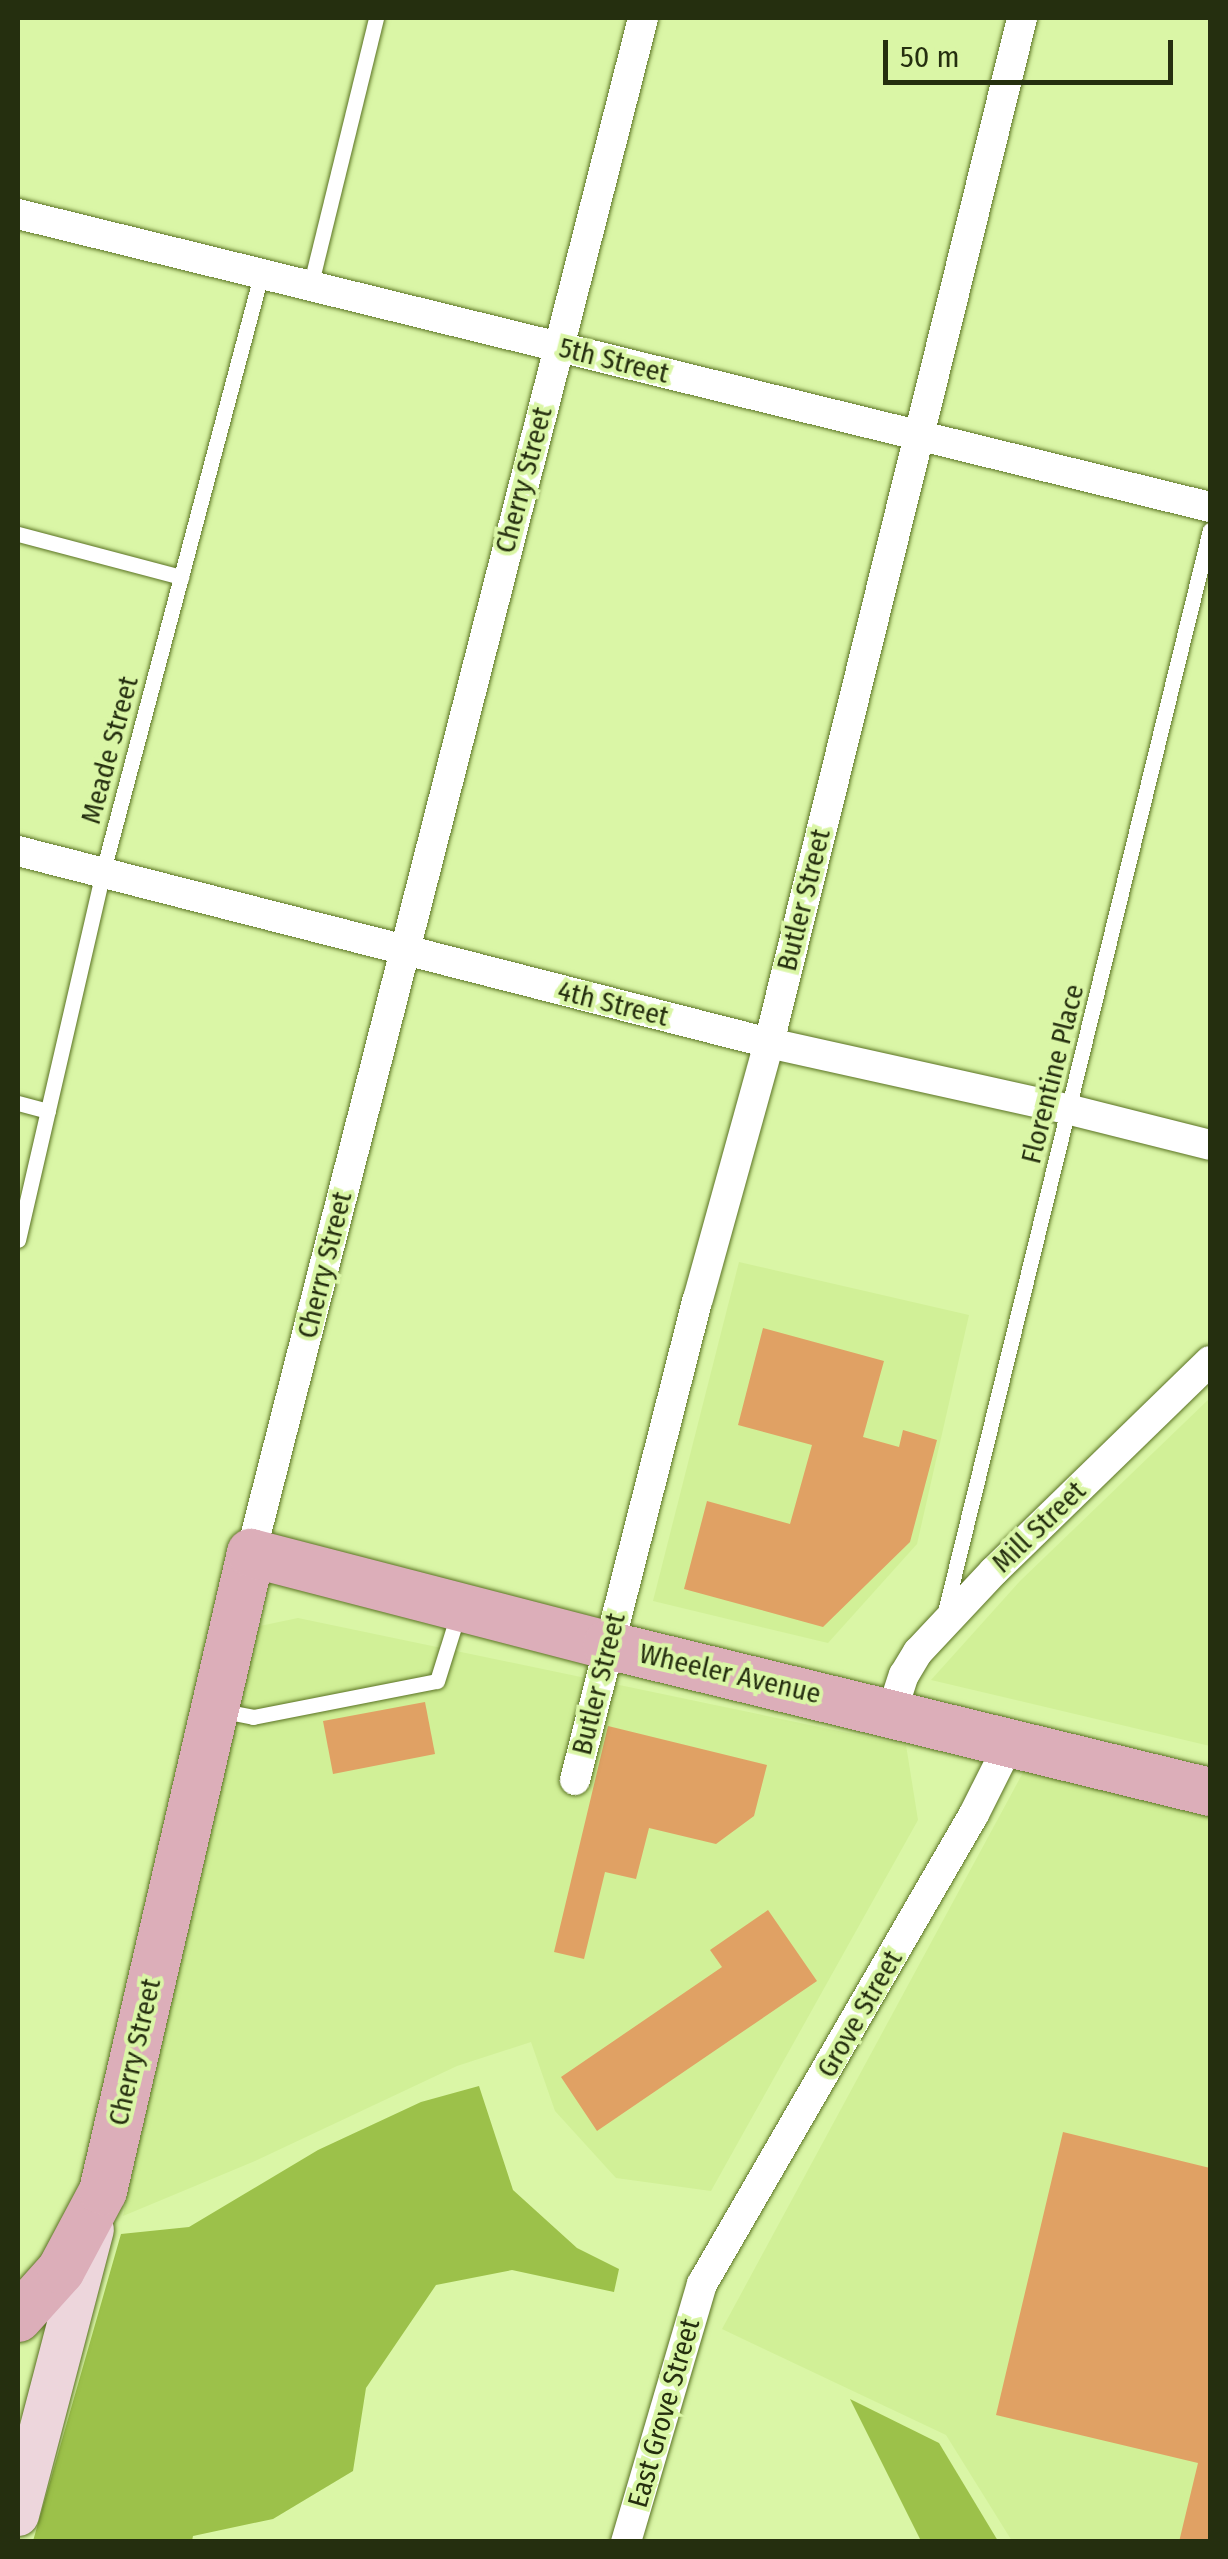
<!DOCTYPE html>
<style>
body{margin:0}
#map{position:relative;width:1228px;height:2559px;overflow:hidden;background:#daf6a6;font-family:"Fira Sans Condensed",sans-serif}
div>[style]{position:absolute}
.built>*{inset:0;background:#d1f097}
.forest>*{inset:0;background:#9cc14a}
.building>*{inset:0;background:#e0a164}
.roads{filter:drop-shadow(0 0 2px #5a7223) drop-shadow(0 0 2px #5a7223)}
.lane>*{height:15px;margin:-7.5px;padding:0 7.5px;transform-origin:7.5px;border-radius:7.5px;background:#fff}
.street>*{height:30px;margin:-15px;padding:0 15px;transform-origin:15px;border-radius:15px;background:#fff}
.secondary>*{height:42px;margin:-21px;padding:0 21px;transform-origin:21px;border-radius:21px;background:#edd6dc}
.primary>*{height:48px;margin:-24px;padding:0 24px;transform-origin:24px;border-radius:24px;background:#dcaeb9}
span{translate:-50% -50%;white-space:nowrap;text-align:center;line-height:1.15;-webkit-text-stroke:8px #daf6a6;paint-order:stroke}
.street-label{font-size:28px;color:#252f0f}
.frame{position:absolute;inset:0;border:20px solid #252f0f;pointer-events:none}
.scale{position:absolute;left:883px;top:40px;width:290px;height:45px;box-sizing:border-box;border:5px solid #252f0f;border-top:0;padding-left:12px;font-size:30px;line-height:35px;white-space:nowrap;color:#252f0f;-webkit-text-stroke:8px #daf6a6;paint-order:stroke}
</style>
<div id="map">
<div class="built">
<div style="clip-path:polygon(739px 1262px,969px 1315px,917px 1544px,828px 1643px,653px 1601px)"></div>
<div style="clip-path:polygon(1210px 1398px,1210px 1746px,931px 1680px,1020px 1581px)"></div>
<div style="clip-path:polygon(298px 1618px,906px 1745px,918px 1820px,711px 2191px,616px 2178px,555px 2111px,531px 2042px,457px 2066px,255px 2161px,123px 2216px,255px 1627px)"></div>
<div style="clip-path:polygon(1026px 1767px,1210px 1810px,1210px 2541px,1012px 2541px,946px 2435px,722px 2329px)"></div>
</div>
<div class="forest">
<div style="clip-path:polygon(479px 2086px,513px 2190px,577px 2248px,619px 2269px,614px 2292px,512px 2270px,436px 2285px,366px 2388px,353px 2471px,273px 2519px,193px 2536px,192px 2541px,33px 2541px,121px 2234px,189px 2227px,318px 2150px,421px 2102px)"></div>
<div style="clip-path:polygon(850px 2399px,939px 2443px,998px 2541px,921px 2541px)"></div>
</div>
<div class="building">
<div style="clip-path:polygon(763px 1328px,884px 1361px,863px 1437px,899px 1447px,903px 1430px,937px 1440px,910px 1542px,823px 1627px,684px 1589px,707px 1501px,790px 1524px,812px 1445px,738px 1425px)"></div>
<div style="clip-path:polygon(425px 1702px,435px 1754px,333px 1774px,323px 1721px)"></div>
<div style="clip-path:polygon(608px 1726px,767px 1765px,754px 1816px,716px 1844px,649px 1828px,636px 1879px,605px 1872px,584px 1959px,554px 1952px)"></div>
<div style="clip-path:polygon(768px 1910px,817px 1981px,597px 2131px,561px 2077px,722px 1967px,710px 1950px)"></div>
<div style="clip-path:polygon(1063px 2132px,1210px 2168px,1210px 2542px,1179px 2542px,1198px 2463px,996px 2415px)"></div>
</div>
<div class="roads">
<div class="lane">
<div style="left:310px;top:287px;width:277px;rotate:-76.2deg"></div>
<div style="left:18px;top:534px;width:169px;rotate:14.8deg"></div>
<div style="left:18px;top:1103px;width:31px;rotate:15deg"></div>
<div style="left:18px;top:1240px;width:379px;rotate:-77deg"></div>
<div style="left:103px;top:871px;width:617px;rotate:-75.15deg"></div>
<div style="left:944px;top:1616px;width:1118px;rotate:-76.24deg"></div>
<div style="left:218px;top:1710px;width:36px;rotate:11deg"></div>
<div style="left:253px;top:1717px;width:187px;rotate:-11.1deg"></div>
<div style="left:437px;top:1681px;width:73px;rotate:-72.6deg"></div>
</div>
<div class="street">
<div style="left:18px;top:214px;width:1227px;rotate:13.81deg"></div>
<div style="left:18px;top:851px;width:775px;rotate:14.34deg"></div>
<div style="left:769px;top:1043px;width:309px;rotate:12.5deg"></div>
<div style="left:1071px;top:1110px;width:143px;rotate:14.1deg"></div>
<div style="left:251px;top:1553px;width:1584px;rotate:-75.67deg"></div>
<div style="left:892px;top:1711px;width:38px;rotate:-72deg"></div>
<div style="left:904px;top:1675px;width:27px;rotate:-59deg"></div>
<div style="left:918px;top:1652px;width:111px;rotate:-46.8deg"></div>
<div style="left:994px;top:1571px;width:301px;rotate:-44.2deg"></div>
<div style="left:575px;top:1780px;width:496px;rotate:-75.7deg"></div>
<div style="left:698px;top:1299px;width:266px;rotate:-74.5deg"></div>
<div style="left:769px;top:1043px;width:1056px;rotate:-76.13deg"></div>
<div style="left:626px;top:2542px;width:269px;rotate:-73.6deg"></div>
<div style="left:702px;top:2284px;width:543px;rotate:-59.94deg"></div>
<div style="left:974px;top:1814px;width:83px;rotate:-63.4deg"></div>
</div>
<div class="secondary">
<div style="left:18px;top:2515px;width:295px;rotate:-75.3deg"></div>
</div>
<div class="primary">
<div style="left:18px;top:2318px;width:64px;rotate:-48.1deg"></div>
<div style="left:61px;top:2270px;width:89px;rotate:-62deg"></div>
<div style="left:103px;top:2191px;width:655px;rotate:-76.94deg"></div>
<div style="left:251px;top:1553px;width:368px;rotate:14.5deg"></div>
<div style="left:607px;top:1645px;width:621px;rotate:13.7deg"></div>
</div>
</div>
<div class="street-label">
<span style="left:614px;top:361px;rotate:14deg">5th Street</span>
<span style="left:524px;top:480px;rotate:-75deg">Cherry Street</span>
<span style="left:110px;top:750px;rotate:-75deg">Meade Street</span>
<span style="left:804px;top:900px;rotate:-76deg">Butler Street</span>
<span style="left:613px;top:1004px;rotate:14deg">4th Street</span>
<span style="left:1053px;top:1074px;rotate:-76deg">Florentine Place</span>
<span style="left:325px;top:1265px;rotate:-76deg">Cherry Street</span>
<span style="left:1039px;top:1527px;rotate:-44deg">Mill Street</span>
<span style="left:730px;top:1674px;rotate:13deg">Wheeler Avenue</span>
<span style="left:599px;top:1684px;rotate:-76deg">Butler Street</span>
<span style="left:860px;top:2014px;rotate:-60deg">Grove Street</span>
<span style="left:135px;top:2052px;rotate:-77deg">Cherry Street</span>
<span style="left:664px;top:2413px;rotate:-74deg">East Grove Street</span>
</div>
<div class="frame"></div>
<div class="scale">50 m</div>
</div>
